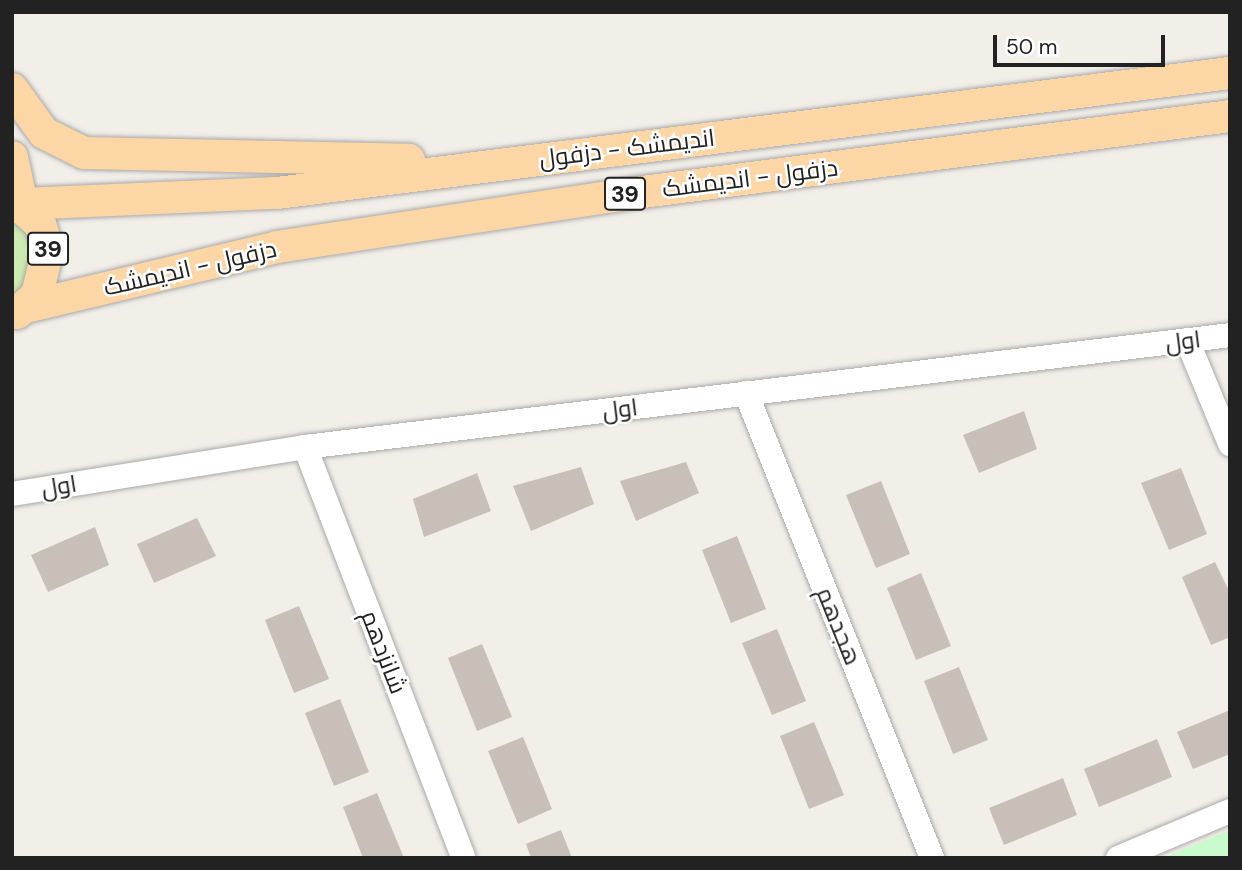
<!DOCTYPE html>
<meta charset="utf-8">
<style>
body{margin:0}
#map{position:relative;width:1242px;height:870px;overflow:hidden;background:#f2efe9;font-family:"DM Sans",Cairo,sans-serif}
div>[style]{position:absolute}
.grass>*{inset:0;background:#cdebb0}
.park>*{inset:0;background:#c8facc}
.building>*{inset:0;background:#c7bfb8}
.roads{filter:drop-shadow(0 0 2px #a9a9a9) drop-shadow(0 0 2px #a9a9a9)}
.minor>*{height:24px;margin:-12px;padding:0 12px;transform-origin:12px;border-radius:12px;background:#fff}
.major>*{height:32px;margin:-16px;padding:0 16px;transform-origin:16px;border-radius:16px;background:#fcd6a4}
span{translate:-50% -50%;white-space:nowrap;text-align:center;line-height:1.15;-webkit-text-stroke:5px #fff;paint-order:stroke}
.shield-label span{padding:2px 5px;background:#fff;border:2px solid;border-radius:5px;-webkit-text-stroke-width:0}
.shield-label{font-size:23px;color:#222;font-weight:700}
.street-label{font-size:24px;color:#222}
.frame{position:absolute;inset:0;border:14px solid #222;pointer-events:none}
.scale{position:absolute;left:993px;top:35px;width:172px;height:32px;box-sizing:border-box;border:4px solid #222;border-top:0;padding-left:9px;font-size:21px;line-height:24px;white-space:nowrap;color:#222;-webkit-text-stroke:5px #fff;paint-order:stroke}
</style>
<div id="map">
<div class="grass">
<div style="clip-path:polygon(12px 216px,27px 232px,32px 250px,24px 286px,12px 298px)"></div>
</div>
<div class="park">
<div style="clip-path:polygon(1230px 830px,1230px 858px,1163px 858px)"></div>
</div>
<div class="building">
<div style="clip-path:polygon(1024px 411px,1037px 449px,979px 473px,963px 435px)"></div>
<div style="clip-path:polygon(686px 462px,699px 493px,636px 521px,620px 481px)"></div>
<div style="clip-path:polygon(581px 467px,594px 504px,531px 531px,513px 486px)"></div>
<div style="clip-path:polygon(1181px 468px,1207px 534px,1169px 550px,1141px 483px)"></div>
<div style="clip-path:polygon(477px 473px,491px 511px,424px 537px,413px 499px)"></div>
<div style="clip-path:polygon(881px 481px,910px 554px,876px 568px,846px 495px)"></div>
<div style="clip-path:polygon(197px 518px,216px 556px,154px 583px,137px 544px)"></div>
<div style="clip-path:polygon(95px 527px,109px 565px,48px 592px,31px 555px)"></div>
<div style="clip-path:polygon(737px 536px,766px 609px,731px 623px,702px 550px)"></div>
<div style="clip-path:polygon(1215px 562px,1230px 593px,1230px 637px,1211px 645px,1182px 577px)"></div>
<div style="clip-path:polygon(921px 573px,951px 646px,916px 660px,887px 588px)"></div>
<div style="clip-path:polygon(299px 606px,329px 679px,294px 693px,265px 620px)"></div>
<div style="clip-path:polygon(777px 629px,806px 701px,772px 715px,742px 643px)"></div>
<div style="clip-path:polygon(482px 644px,512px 717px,477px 731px,448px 658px)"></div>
<div style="clip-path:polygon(959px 667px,988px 740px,953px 754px,924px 681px)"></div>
<div style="clip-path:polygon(340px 699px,369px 772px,334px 786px,305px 713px)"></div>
<div style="clip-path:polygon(1230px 710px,1230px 754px,1193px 769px,1177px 732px)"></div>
<div style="clip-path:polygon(814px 722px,844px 795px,809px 809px,780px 736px)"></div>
<div style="clip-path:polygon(523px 737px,552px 809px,518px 824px,488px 751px)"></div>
<div style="clip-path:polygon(1157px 739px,1172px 777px,1099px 807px,1084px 769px)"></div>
<div style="clip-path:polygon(1063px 778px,1077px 815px,1004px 845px,989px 808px)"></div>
<div style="clip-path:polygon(377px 793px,404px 858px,363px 858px,343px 807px)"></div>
<div style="clip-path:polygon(561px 830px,572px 858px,531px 858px,526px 844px)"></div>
</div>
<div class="roads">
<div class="minor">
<div style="left:1187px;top:340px;width:113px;rotate:67.5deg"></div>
<div style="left:746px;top:393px;width:501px;rotate:68.2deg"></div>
<div style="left:305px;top:447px;width:441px;rotate:68.9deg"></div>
<div style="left:12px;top:494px;width:297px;rotate:-9.1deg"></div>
<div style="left:305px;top:447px;width:932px;rotate:-6.9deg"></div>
<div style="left:1118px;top:858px;width:121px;rotate:-22.8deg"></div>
</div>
<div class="major">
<div style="left:12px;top:89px;width:54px;rotate:54deg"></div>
<div style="left:44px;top:133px;width:45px;rotate:26.6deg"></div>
<div style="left:84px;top:153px;width:325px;rotate:1.2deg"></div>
<div style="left:12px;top:157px;width:48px;rotate:78deg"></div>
<div style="left:22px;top:204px;width:255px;rotate:-2.5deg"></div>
<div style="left:277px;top:193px;width:961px;rotate:-7.18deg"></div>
<div style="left:12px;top:199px;width:38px;rotate:42deg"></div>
<div style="left:40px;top:224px;width:26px;rotate:72deg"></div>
<div style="left:48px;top:249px;width:47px;rotate:103.4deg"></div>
<div style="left:37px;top:295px;width:27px;rotate:138deg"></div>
<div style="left:26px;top:307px;width:258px;rotate:-13.4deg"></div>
<div style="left:277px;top:247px;width:362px;rotate:-8.6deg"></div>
<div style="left:635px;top:193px;width:600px;rotate:-7.37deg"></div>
</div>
</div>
<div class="shield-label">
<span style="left:625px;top:194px">39</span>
<span style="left:48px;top:249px">39</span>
</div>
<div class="street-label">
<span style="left:627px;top:148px;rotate:-7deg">اندیمشک - دزفول</span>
<span style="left:750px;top:178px;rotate:-7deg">دزفول - اندیمشک</span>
<span style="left:190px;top:268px;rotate:-13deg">دزفول - اندیمشک</span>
<span style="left:1183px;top:341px;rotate:-7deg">اول</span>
<span style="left:620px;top:409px;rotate:-7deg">اول</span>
<span style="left:59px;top:486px;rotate:-9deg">اول</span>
<span style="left:839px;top:626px;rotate:68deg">هجدهم</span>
<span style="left:384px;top:652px;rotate:69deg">شانزدهم</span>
</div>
<div class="frame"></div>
<div class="scale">50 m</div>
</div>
